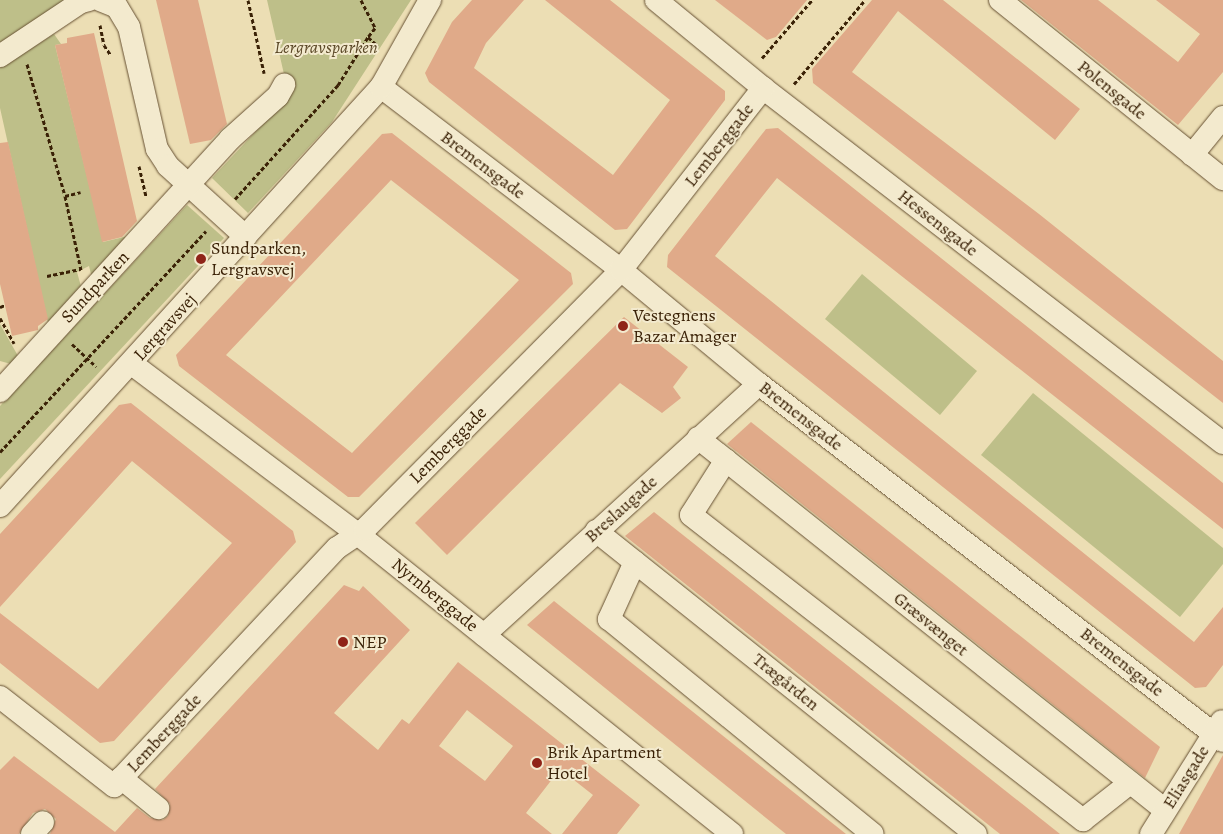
<!DOCTYPE html>
<meta charset="utf-8">
<style>
body{margin:0}
#map{position:relative;width:1223px;height:834px;overflow:hidden;background:#ecdeb4;font-family:Alegreya,serif}
div>[style]{position:absolute}
.green>*{inset:0;background:#bebf89}
.building>*{inset:0;background:#e0aa89}
.path>*{height:3px;margin-top:-1.5px;transform-origin:0;background:repeating-linear-gradient(90deg,#3a2106 0 4px,transparent 0 6.5px)}
.roads{filter:drop-shadow(0 0 1px #665032) drop-shadow(0 0 1px #665032)}
.minor>*{height:22px;margin:-11px;padding:0 11px;transform-origin:11px;border-radius:11px;background:#f3eace}
.dots>*{width:14px;height:14px;translate:-50% -50%;box-sizing:border-box;border:2px solid #f3eace;border-radius:50%}
span{translate:-50% -50%;white-space:nowrap;text-align:center;line-height:1.15;-webkit-text-stroke:4px #f3eace;paint-order:stroke}
.park-label{font-size:18px;color:#5b4827;font-style:italic}
.street-label{font-size:18px;color:#3a2106}
.poi-label{font-size:18px;color:#3a2106}
.left{translate:0 -50%;text-align:left}
</style>
<div id="map">
<div class="green">
<div style="clip-path:polygon(0 0,70px 0,0 48px)"></div>
<div style="clip-path:polygon(267px 0,411px 0,332px 122px,248px 213px,212px 178px,289px 96px)"></div>
<div style="clip-path:polygon(54px 34px,61px 44px,55px 45px,103px 242px,128px 236px,92px 278px,89px 266px,77px 272px,82px 290px,48px 323px,0 108px,0 68px)"></div>
<div style="clip-path:polygon(187px 205px,224px 238px,0 479px,0 406px)"></div>
<div style="clip-path:polygon(862px 274px,977px 371px,940px 415px,825px 319px)"></div>
<div style="clip-path:polygon(0 324px,18px 356px,11px 364px,0 361px)"></div>
<div style="clip-path:polygon(1033px 393px,1223px 548px,1223px 564px,1180px 617px,981px 455px)"></div>
</div>
<div class="building">
<div style="clip-path:polygon(156px 0,198px 0,227px 124px,211px 140px,190px 144px)"></div>
<div style="clip-path:polygon(472px 0,524px 0,486px 43px,474px 68px,613px 175px,670px 100px,545px 0,610px 0,725px 91px,725px 100px,627px 229px,615px 230px,429px 82px,425px 73px,452px 22px)"></div>
<div style="clip-path:polygon(715px 0,807px 0,776px 37px,767px 40px)"></div>
<div style="clip-path:polygon(872px 0,943px 0,1080px 109px,1055px 140px,898px 11px,852px 72px,1039px 214px,1223px 361px,1223px 403px,813px 83px,812px 69px)"></div>
<div style="clip-path:polygon(1021px 0,1098px 0,1178px 62px,1200px 34px,1156px 0,1223px 0,1223px 72px,1178px 125px)"></div>
<div style="clip-path:polygon(94px 33px,137px 221px,122px 237px,102px 242px,55px 45px,67px 43px,67px 38px)"></div>
<div style="clip-path:polygon(778px 128px,1223px 483px,1223px 529px,777px 178px,715px 256px,1194px 642px,1223px 607px,1223px 665px,1206px 687px,1195px 688px,667px 267px,668px 255px,766px 129px)"></div>
<div style="clip-path:polygon(evenodd,392px 133px,571px 273px,573px 284px,359px 497px,348px 497px,179px 366px,176px 355px,382px 134px,392px 133px,391px 180px,519px 280px,352px 453px,226px 355px,391px 180px)"></div>
<div style="clip-path:polygon(8px 142px,48px 319px,38px 326px,38px 330px,12px 336px,0 284px,0 143px)"></div>
<div style="clip-path:polygon(624px 317px,688px 367px,673px 387px,681px 398px,662px 413px,620px 383px,447px 555px,415px 523px)"></div>
<div style="clip-path:polygon(131px 403px,293px 531px,296px 542px,114px 741px,100px 743px,0 663px,0 613px,98px 689px,232px 543px,132px 461px,0 607px,0 534px,119px 405px)"></div>
<div style="clip-path:polygon(751px 422px,1160px 747px,1145px 778px,727px 444px)"></div>
<div style="clip-path:polygon(654px 512px,1060px 834px,1000px 834px,625px 536px)"></div>
<div style="clip-path:polygon(evenodd,344px 585px,359px 591px,363px 586px,410px 630px,334px 713px,378px 750px,402px 719px,409px 724px,458px 662px,640px 805px,617px 834px,562px 834px,593px 795px,560px 769px,526px 813px,552px 834px,50px 834px,56px 819px,45px 809px,33px 813px,19px 834px,0 834px,0 770px,14px 756px,115px 832px,137px 808px,150px 818px,163px 820px,168px 816px,170px 804px,155px 789px,344px 585px,467px 710px,513px 746px,485px 781px,439px 746px,467px 710px)"></div>
<div style="clip-path:polygon(554px 601px,846px 834px,786px 834px,527px 625px)"></div>
<div style="clip-path:polygon(1223px 755px,1223px 834px,1179px 834px)"></div>
</div>
<div class="path">
<div style="left:248px;top:0;width:75px;rotate:77.6deg"></div>
<div style="left:361px;top:0;width:31px;rotate:63deg"></div>
<div style="left:375px;top:28px;width:11px;rotate:128deg"></div>
<div style="left:368px;top:37px;width:13px;rotate:42deg"></div>
<div style="left:100px;top:25px;width:20px;rotate:79deg"></div>
<div style="left:104px;top:45px;width:11px;rotate:56deg"></div>
<div style="left:762px;top:58px;width:77px;rotate:-49.2deg"></div>
<div style="left:27px;top:64px;width:137px;rotate:73.9deg"></div>
<div style="left:794px;top:84px;width:110px;rotate:-49.8deg"></div>
<div style="left:139px;top:166px;width:31px;rotate:77deg"></div>
<div style="left:235px;top:199px;width:154px;rotate:-47.9deg"></div>
<div style="left:338px;top:85px;width:57px;rotate:-58deg"></div>
<div style="left:81px;top:270px;width:76px;rotate:-102.2deg"></div>
<div style="left:65px;top:196px;width:16px;rotate:-14deg"></div>
<div style="left:47px;top:276px;width:34px;rotate:-12deg"></div>
<div style="left:0;top:307px;width:5px;rotate:-22deg"></div>
<div style="left:0;top:318px;width:29px;rotate:61deg"></div>
<div style="left:72px;top:344px;width:33px;rotate:43deg"></div>
<div style="left:0;top:452px;width:302px;rotate:-47deg"></div>
</div>
<div class="roads">
<div class="minor">
<div style="left:100px;top:0;width:18px;rotate:22deg"></div>
<div style="left:117px;top:7px;width:23px;rotate:59deg"></div>
<div style="left:129px;top:27px;width:125px;rotate:77.1deg"></div>
<div style="left:157px;top:149px;width:20px;rotate:57deg"></div>
<div style="left:168px;top:166px;width:105px;rotate:42.3deg"></div>
<div style="left:656px;top:0;width:139px;rotate:39.4deg"></div>
<div style="left:763px;top:88px;width:581px;rotate:37.66deg"></div>
<div style="left:1000px;top:0;width:286px;rotate:38.8deg"></div>
<div style="left:0;top:56px;width:97px;rotate:-33.7deg"></div>
<div style="left:81px;top:2px;width:8px;rotate:-14deg"></div>
<div style="left:381px;top:87px;width:302px;rotate:37.3deg"></div>
<div style="left:621px;top:270px;width:179px;rotate:39.6deg"></div>
<div style="left:759px;top:384px;width:585px;rotate:37.57deg"></div>
<div style="left:1192px;top:155px;width:49px;rotate:-50.8deg"></div>
<div style="left:132px;top:364px;width:284px;rotate:37deg"></div>
<div style="left:359px;top:535px;width:478px;rotate:38.7deg"></div>
<div style="left:0;top:391px;width:341px;rotate:-47.6deg"></div>
<div style="left:230px;top:139px;width:64px;rotate:-41.9deg"></div>
<div style="left:278px;top:96px;width:13px;rotate:-61deg"></div>
<div style="left:698px;top:438px;width:597px;rotate:38.54deg"></div>
<div style="left:726px;top:460px;width:65px;rotate:122.5deg"></div>
<div style="left:691px;top:515px;width:497px;rotate:37.9deg"></div>
<div style="left:1083px;top:820px;width:60px;rotate:-38.2deg"></div>
<div style="left:0;top:506px;width:566px;rotate:-47.72deg"></div>
<div style="left:381px;top:87px;width:100px;rotate:-60.6deg"></div>
<div style="left:596px;top:531px;width:486px;rotate:38.6deg"></div>
<div style="left:635px;top:562px;width:63px;rotate:114.5deg"></div>
<div style="left:609px;top:619px;width:340px;rotate:39.2deg"></div>
<div style="left:484px;top:635px;width:372px;rotate:-42.4deg"></div>
<div style="left:0;top:697px;width:145px;rotate:38deg"></div>
<div style="left:114px;top:786px;width:326px;rotate:-46.9deg"></div>
<div style="left:337px;top:548px;width:34px;rotate:-34deg"></div>
<div style="left:365px;top:529px;width:364px;rotate:-45.3deg"></div>
<div style="left:621px;top:270px;width:231px;rotate:-52deg"></div>
<div style="left:121px;top:778px;width:48px;rotate:39deg"></div>
<div style="left:32px;top:834px;width:16px;rotate:-47deg"></div>
<div style="left:1151px;top:834px;width:133px;rotate:-57.9deg"></div>
</div>
</div>
<div class="dots">
<div style="left:201px;top:259px;background:#8f2418"></div>
<div style="left:623px;top:326px;background:#8f2418"></div>
<div style="left:343px;top:642px;background:#8f2418"></div>
<div style="left:537px;top:763px;background:#8f2418"></div>
</div>
<div class="park-label">
<span style="left:326px;top:47px">Lergravsparken</span>
</div>
<div class="street-label">
<span style="left:1112px;top:90px;rotate:39deg">Polensgade</span>
<span style="left:719px;top:145px;rotate:-52deg">Lemberggade</span>
<span style="left:483px;top:165px;rotate:37deg">Bremensgade</span>
<span style="left:938px;top:223px;rotate:38deg">Hessensgade</span>
<span style="left:95px;top:287px;rotate:-47deg">Sundparken</span>
<span style="left:165px;top:327px;rotate:-48deg">Lergravsvej</span>
<span style="left:801px;top:416px;rotate:38deg">Bremensgade</span>
<span style="left:448px;top:445px;rotate:-45deg">Lemberggade</span>
<span style="left:621px;top:509px;rotate:-42deg">Breslaugade</span>
<span style="left:435px;top:595px;rotate:39deg">Nyrnberggade</span>
<span style="left:931px;top:624px;rotate:39deg">Græsvænget</span>
<span style="left:1122px;top:662px;rotate:38deg">Bremensgade</span>
<span style="left:786px;top:682px;rotate:39deg">Trægården</span>
<span style="left:164px;top:733px;rotate:-47deg">Lemberggade</span>
<span style="left:1186px;top:777px;rotate:-58deg">Eliasgade</span>
</div>
<div class="poi-label">
<span class="left" style="left:211px;top:259px">Sundparken,<br>Lergravsvej</span>
<span class="left" style="left:633px;top:326px">Vestegnens<br>Bazar Amager</span>
<span class="left" style="left:353px;top:642px">NEP</span>
<span class="left" style="left:547px;top:763px">Brik Apartment<br>Hotel</span>
</div>
</div>
